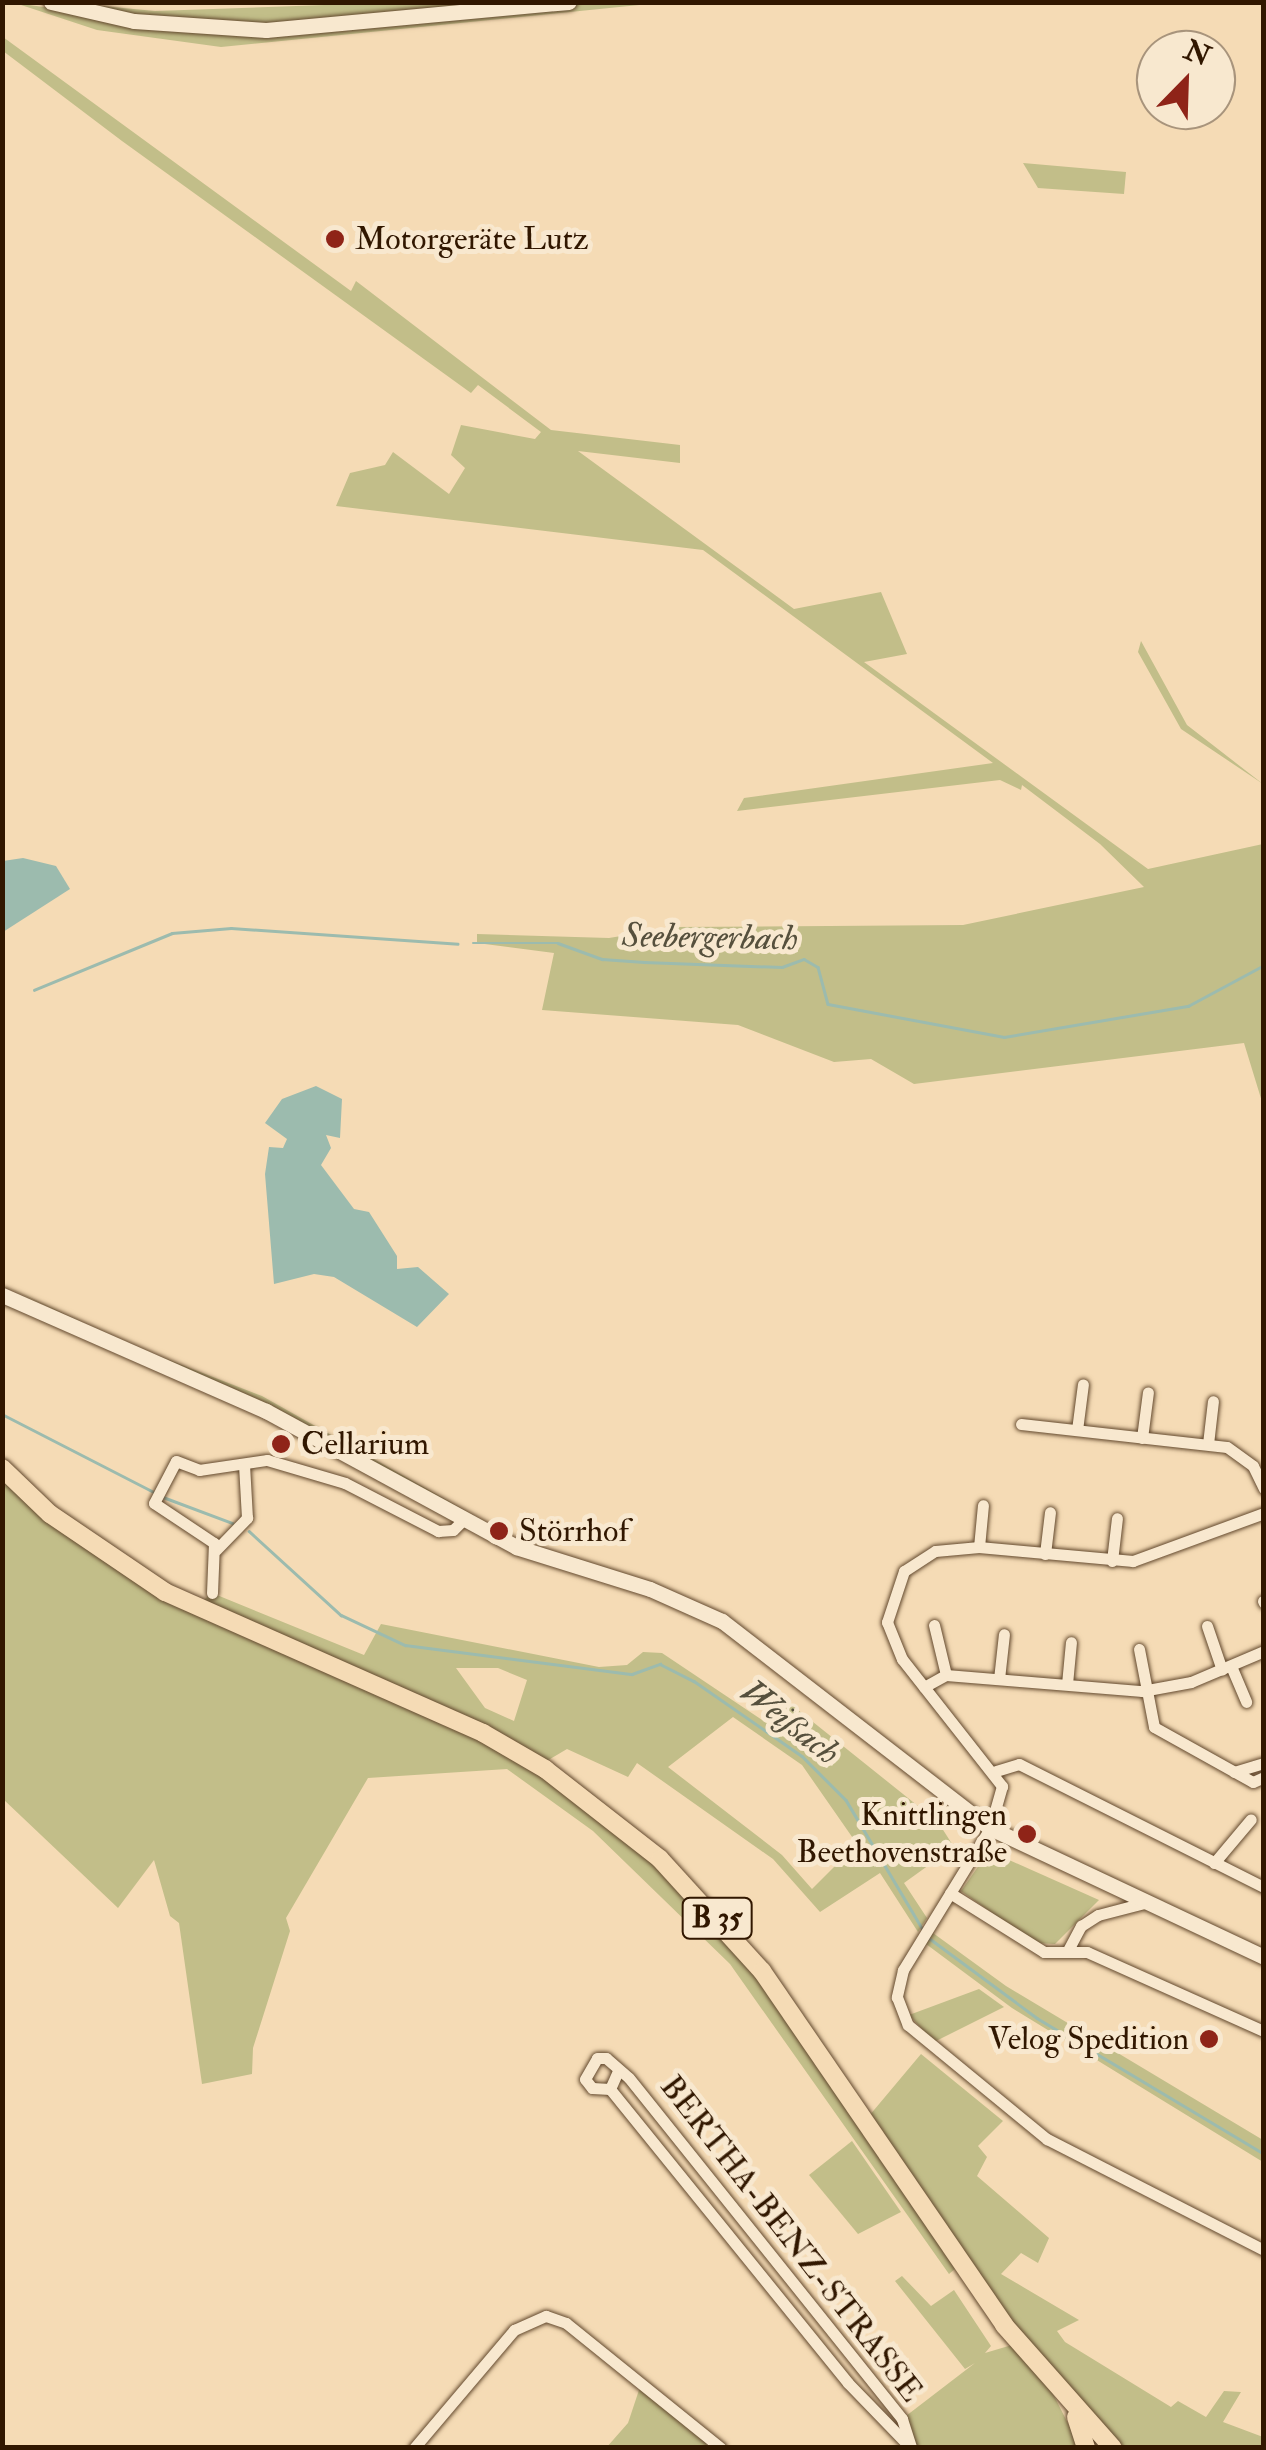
<!DOCTYPE html>
<meta charset="utf-8">
<style>
body{margin:0}
#map{position:relative;width:1266px;height:2450px;overflow:hidden;background:#f5dbb5;font-family:"IM FELL Double Pica",serif}
div>[style]{position:absolute}
.green>*{inset:0;background:#c2be89}
.water>*{inset:0;background:#9cbbae}
.stream>*{height:2.5px;margin:-1.25px;padding:0 1.25px;transform-origin:1.25px;border-radius:1.25px;background:#9cbbae}
.roads{filter:drop-shadow(0 0 2px #62482d) drop-shadow(0 0 2px #62482d)}
.street>*{height:11px;margin:-5.5px;padding:0 5.5px;transform-origin:5.5px;border-radius:5.5px;background:#f8e8cf}
.secondary>*{height:15px;margin:-7.5px;padding:0 7.5px;transform-origin:7.5px;border-radius:7.5px;background:#f8e8cf}
.primary>*{height:18px;margin:-9px;padding:0 9px;transform-origin:9px;border-radius:9px;background:#f5dbb5}
.dots>*{width:28px;height:28px;translate:-50% -50%;box-sizing:border-box;border:5px solid #f8e8cf;border-radius:50%}
span{translate:-50% -50%;white-space:nowrap;text-align:center;line-height:1.15;-webkit-text-stroke:10px #f8e8cf;paint-order:stroke}
.shield-label span{padding:2px 8px;background:#f8e8cf;border:2px solid;border-radius:8px;-webkit-text-stroke-width:0}
.shield-label{font-size:30px;color:#311700;font-weight:700}
.poi-label{font-size:32px;color:#311700}
.left{translate:0 -50%;text-align:left}
.right{translate:-100% -50%;text-align:right}
.street-label{font-size:32px;color:#311700}
.water-label{font-size:35px;color:#56503d;font-style:italic}
.frame{position:absolute;inset:0;border:5px solid #311700;pointer-events:none}
.north{position:absolute;left:1136px;top:30px;width:100px;height:100px;box-sizing:border-box;background:#f8e8cf;border:2px solid #a8947c;border-radius:50%;rotate:23deg;font-size:28px;font-weight:700;line-height:40px;text-align:center;color:#311700}
.north::after{content:'';display:block;margin:auto;width:35px;height:45px;background:#8f2418;clip-path:polygon(50% 0,100% 100%,50% 72%,0 100%)}
</style>
<div id="map">
<div class="green">
<div style="clip-path:polygon(409px 2px,480px 4px,278px 24px,134px 16px,70px 3px,155px 11px)"></div>
<div style="clip-path:polygon(15px 3px,200px 29px,569px 3px,659px 3px,221px 47px,97px 30px)"></div>
<div style="clip-path:polygon(3px 37px,351px 291px,356px 281px,551px 430px,680px 445px,680px 463px,578px 451px,794px 609px,881px 592px,907px 654px,864px 662px,1148px 869px,1263px 844px,1263px 1105px,1244px 1043px,914px 1084px,871px 1059px,834px 1062px,738px 1025px,542px 1010px,554px 953px,477px 943px,477px 934px,609px 938px,676px 927px,963px 925px,1144px 887px,1100px 844px,1022px 785px,1021px 790px,1000px 780px,737px 811px,744px 798px,993px 763px,703px 550px,336px 506px,350px 473px,385px 465px,393px 452px,449px 494px,465px 468px,451px 455px,461px 425px,535px 439px,541px 432px,478px 385px,471px 393px,122px 141px,3px 51px)"></div>
<div style="clip-path:polygon(1023px 163px,1126px 172px,1124px 194px,1038px 188px)"></div>
<div style="clip-path:polygon(1141px 641px,1187px 725px,1263px 784px,1181px 729px,1138px 652px)"></div>
<div style="clip-path:polygon(2px 1284px,123px 1342px,262px 1396px,475px 1516px)"></div>
<div style="clip-path:polygon(evenodd,2px 1478px,50px 1514px,199px 1604px,212px 1593px,364px 1655px,381px 1624px,599px 1667px,627px 1665px,643px 1652px,662px 1653px,768px 1724px,788px 1702px,938px 1822px,954px 1847px,904px 1883px,927px 1918px,918px 1932px,880px 1873px,820px 1912px,773px 1859px,637px 1763px,628px 1777px,567px 1749px,545px 1762px,487px 1727px,358px 1670px,540px 1773px,645px 1854px,757px 1974px,956px 2268px,949px 2274px,730px 1964px,593px 1831px,507px 1769px,368px 1778px,286px 1918px,290px 1931px,253px 2048px,252px 2074px,202px 2084px,179px 1923px,170px 1916px,154px 1860px,118px 1908px,3px 1799px,2px 1478px,456px 1668px,498px 1668px,527px 1680px,514px 1721px,485px 1708px,456px 1668px,2px 1478px,733px 1717px,802px 1765px,857px 1844px,812px 1889px,782px 1855px,668px 1767px,733px 1717px)"></div>
<div style="clip-path:polygon(989px 1851px,1099px 1900px,1055px 1944px,1035px 1943px,961px 1891px)"></div>
<div style="clip-path:polygon(933px 1933px,1006px 1986px,1263px 2140px,1263px 2162px,1012px 2008px,926px 1944px)"></div>
<div style="clip-path:polygon(979px 1989px,1004px 2007px,934px 2042px,909px 2015px)"></div>
<div style="clip-path:polygon(921px 2054px,1003px 2121px,978px 2146px,987px 2157px,977px 2176px,1049px 2238px,1038px 2263px,1021px 2253px,1001px 2274px,1079px 2320px,1057px 2331px,1065px 2342px,1171px 2407px,1178px 2401px,1206px 2417px,1224px 2391px,1241px 2392px,1223px 2422px,1263px 2437px,1263px 2447px,1123px 2447px,1075px 2397px,1011px 2321px,869px 2116px)"></div>
<div style="clip-path:polygon(852px 2141px,901px 2212px,858px 2234px,809px 2175px)"></div>
<div style="clip-path:polygon(902px 2276px,931px 2306px,954px 2290px,991px 2346px,985px 2353px,1012px 2345px,1051px 2390px,1080px 2447px,911px 2447px,902px 2419px,975px 2363px,965px 2369px,895px 2281px)"></div>
<div style="clip-path:polygon(641px 2384px,711px 2439px,704px 2447px,606px 2448px,628px 2423px)"></div>
</div>
<div class="water">
<div style="clip-path:polygon(23px 858px,56px 866px,70px 889px,3px 932px,3px 861px)"></div>
<div style="clip-path:polygon(316px 1086px,342px 1099px,340px 1138px,326px 1135px,331px 1148px,321px 1165px,354px 1209px,369px 1212px,397px 1256px,397px 1269px,418px 1267px,449px 1294px,417px 1327px,334px 1277px,314px 1274px,274px 1284px,265px 1174px,269px 1147px,283px 1148px,287px 1139px,265px 1123px,282px 1099px)"></div>
</div>
<div class="stream">
<div style="left:473px;top:943px;width:85px"></div>
<div style="left:558px;top:943px;width:47px;rotate:20deg"></div>
<div style="left:602px;top:959px;width:42px;rotate:4.1deg"></div>
<div style="left:644px;top:962px;width:138px;rotate:2.1deg"></div>
<div style="left:782px;top:967px;width:23px;rotate:-20deg"></div>
<div style="left:804px;top:959px;width:16px;rotate:30deg"></div>
<div style="left:818px;top:967px;width:38px;rotate:75deg"></div>
<div style="left:828px;top:1004px;width:179px;rotate:10.6deg"></div>
<div style="left:1004px;top:1037px;width:187px;rotate:-9.6deg"></div>
<div style="left:1188px;top:1006px;width:86px;rotate:-28.3deg"></div>
<div style="left:34px;top:990px;width:149px;rotate:-22.4deg"></div>
<div style="left:172px;top:933px;width:59px;rotate:-4.8deg"></div>
<div style="left:231px;top:928px;width:227px;rotate:4deg"></div>
<div style="left:2px;top:1414px;width:173px;rotate:27.2deg"></div>
<div style="left:163px;top:1497px;width:74px;rotate:20.6deg"></div>
<div style="left:249px;top:1531px;width:125px;rotate:42.4deg"></div>
<div style="left:341px;top:1615px;width:71px;rotate:25.1deg"></div>
<div style="left:405px;top:1645px;width:229px;rotate:7.3deg"></div>
<div style="left:632px;top:1674px;width:30px;rotate:-20deg"></div>
<div style="left:660px;top:1664px;width:38px;rotate:27deg"></div>
<div style="left:694px;top:1681px;width:131px;rotate:34.8deg"></div>
<div style="left:802px;top:1756px;width:62px;rotate:45deg"></div>
<div style="left:846px;top:1800px;width:149px;rotate:59.3deg"></div>
<div style="left:929px;top:1938px;width:134px;rotate:36.5deg"></div>
<div style="left:1037px;top:2018px;width:265px;rotate:30.9deg"></div>
</div>
<div class="roads">
<div class="street">
<div style="left:1021px;top:1424px;width:207px;rotate:6.4deg"></div>
<div style="left:1227px;top:1447px;width:32px;rotate:36deg"></div>
<div style="left:1253px;top:1466px;width:25px;rotate:64deg"></div>
<div style="left:1077px;top:1430px;width:46px;rotate:-82.6deg"></div>
<div style="left:1142px;top:1438px;width:46px;rotate:-82.6deg"></div>
<div style="left:1208px;top:1444px;width:43px;rotate:-83.4deg"></div>
<div style="left:1264px;top:1513px;width:140px;rotate:159.9deg"></div>
<div style="left:1133px;top:1561px;width:155px;rotate:-174.8deg"></div>
<div style="left:979px;top:1547px;width:44px;rotate:174.8deg"></div>
<div style="left:935px;top:1551px;width:37px;rotate:147deg"></div>
<div style="left:904px;top:1571px;width:54px;rotate:108.4deg"></div>
<div style="left:887px;top:1622px;width:40px;rotate:68deg"></div>
<div style="left:902px;top:1659px;width:162px;rotate:51.8deg"></div>
<div style="left:1002px;top:1786px;width:44px;rotate:105.9deg"></div>
<div style="left:990px;top:1828px;width:167px;rotate:121.5deg"></div>
<div style="left:903px;top:1970px;width:28px;rotate:103deg"></div>
<div style="left:897px;top:1997px;width:30px;rotate:69deg"></div>
<div style="left:908px;top:2025px;width:180px;rotate:39.4deg"></div>
<div style="left:1047px;top:2139px;width:244px;rotate:27.1deg"></div>
<div style="left:979px;top:1547px;width:42px;rotate:-84.6deg"></div>
<div style="left:216px;top:1550px;width:45px;rotate:-45.9deg"></div>
<div style="left:247px;top:1518px;width:53px;rotate:-93.2deg"></div>
<div style="left:1045px;top:1554px;width:42px;rotate:-83.2deg"></div>
<div style="left:1112px;top:1561px;width:43px;rotate:-83.4deg"></div>
<div style="left:212px;top:1593px;width:50px;rotate:-87.7deg"></div>
<div style="left:214px;top:1543px;width:72px;rotate:-146.3deg"></div>
<div style="left:154px;top:1503px;width:47px;rotate:-62.4deg"></div>
<div style="left:176px;top:1461px;width:25px;rotate:21deg"></div>
<div style="left:199px;top:1470px;width:69px;rotate:-8.4deg"></div>
<div style="left:267px;top:1460px;width:81px;rotate:16.4deg"></div>
<div style="left:345px;top:1483px;width:105px;rotate:27.3deg"></div>
<div style="left:438px;top:1531px;width:15px;rotate:-4deg"></div>
<div style="left:453px;top:1530px;width:14px;rotate:-45deg"></div>
<div style="left:1263px;top:1601px;width:2px;rotate:63deg"></div>
<div style="left:934px;top:1625px;width:51px;rotate:76.5deg"></div>
<div style="left:1207px;top:1626px;width:46px;rotate:71.2deg"></div>
<div style="left:1139px;top:1649px;width:79px;rotate:79.1deg"></div>
<div style="left:1154px;top:1727px;width:113px;rotate:29.1deg"></div>
<div style="left:1253px;top:1782px;width:12px;rotate:-24deg"></div>
<div style="left:1231px;top:1666px;width:39px;rotate:67deg"></div>
<div style="left:999px;top:1679px;width:45px;rotate:-83.7deg"></div>
<div style="left:1067px;top:1684px;width:42px;rotate:-84.6deg"></div>
<div style="left:924px;top:1687px;width:25px;rotate:-29deg"></div>
<div style="left:946px;top:1675px;width:197px;rotate:4.7deg"></div>
<div style="left:1142px;top:1691px;width:50px;rotate:-10.4deg"></div>
<div style="left:1191px;top:1682px;width:79px;rotate:-23deg"></div>
<div style="left:996px;top:1771px;width:24px;rotate:-17deg"></div>
<div style="left:1019px;top:1764px;width:274px;rotate:26.7deg"></div>
<div style="left:1234px;top:1772px;width:31px;rotate:-17deg"></div>
<div style="left:1214px;top:1863px;width:57px;rotate:-49.9deg"></div>
<div style="left:950px;top:1893px;width:111px;rotate:32.1deg"></div>
<div style="left:1044px;top:1952px;width:43px"></div>
<div style="left:1087px;top:1952px;width:194px;rotate:24.1deg"></div>
<div style="left:1067px;top:1952px;width:30px;rotate:-62deg"></div>
<div style="left:1081px;top:1926px;width:20px;rotate:-33deg"></div>
<div style="left:1098px;top:1915px;width:52px;rotate:-14.6deg"></div>
<div style="left:618px;top:2071px;width:20px;rotate:114deg"></div>
<div style="left:610px;top:2089px;width:18px;rotate:-177deg"></div>
<div style="left:592px;top:2088px;width:11px;rotate:-128deg"></div>
<div style="left:585px;top:2079px;width:24px;rotate:-60deg"></div>
<div style="left:597px;top:2058px;width:9px"></div>
<div style="left:606px;top:2058px;width:30px;rotate:41deg"></div>
<div style="left:629px;top:2078px;width:437px;rotate:51.3deg"></div>
<div style="left:902px;top:2419px;width:29px;rotate:72deg"></div>
<div style="left:610px;top:2089px;width:378px;rotate:51deg"></div>
<div style="left:848px;top:2383px;width:91px;rotate:45.9deg"></div>
<div style="left:414px;top:2448px;width:155px;rotate:-49.7deg"></div>
<div style="left:514px;top:2330px;width:35px;rotate:-24deg"></div>
<div style="left:546px;top:2316px;width:21px;rotate:19deg"></div>
<div style="left:566px;top:2323px;width:199px;rotate:38.9deg"></div>
</div>
<div class="secondary">
<div style="left:51px;top:2px;width:85px;rotate:12.9deg"></div>
<div style="left:134px;top:21px;width:132px;rotate:3.9deg"></div>
<div style="left:266px;top:30px;width:304px;rotate:-5.3deg"></div>
<div style="left:2px;top:1295px;width:288px;rotate:23.7deg"></div>
<div style="left:266px;top:1411px;width:285px;rotate:28.5deg"></div>
<div style="left:516px;top:1547px;width:140px;rotate:17.4deg"></div>
<div style="left:650px;top:1589px;width:79px;rotate:24deg"></div>
<div style="left:722px;top:1621px;width:339px;rotate:37.7deg"></div>
<div style="left:990px;top:1828px;width:303px;rotate:25.2deg"></div>
</div>
<div class="primary">
<div style="left:2px;top:1468px;width:66px;rotate:43.8deg"></div>
<div style="left:50px;top:1514px;width:139px;rotate:34.1deg"></div>
<div style="left:165px;top:1592px;width:348px;rotate:23.9deg"></div>
<div style="left:483px;top:1733px;width:72px;rotate:30.1deg"></div>
<div style="left:545px;top:1769px;width:146px;rotate:38deg"></div>
<div style="left:660px;top:1859px;width:151px;rotate:47.7deg"></div>
<div style="left:762px;top:1971px;width:429px;rotate:55.6deg"></div>
<div style="left:1004px;top:2325px;width:164px;rotate:48.5deg"></div>
<div style="left:1076px;top:2417px;width:33px;rotate:72deg"></div>
</div>
</div>
<div class="dots">
<div style="left:335px;top:239px;background:#8f2418"></div>
<div style="left:281px;top:1444px;background:#8f2418"></div>
<div style="left:499px;top:1531px;background:#8f2418"></div>
<div style="left:1027px;top:1834px;background:#8f2418"></div>
<div style="left:1209px;top:2039px;background:#8f2418"></div>
</div>
<div class="shield-label">
<span style="left:717px;top:1918px">B 35</span>
</div>
<div class="poi-label">
<span class="left" style="left:355px;top:239px">Motorgeräte Lutz</span>
<span class="left" style="left:301px;top:1444px">Cellarium</span>
<span class="left" style="left:519px;top:1531px">Störrhof</span>
<span class="right" style="left:1007px;top:1834px">Knittlingen<br>Beethovenstraße</span>
<span class="right" style="left:1189px;top:2039px">Velog Spedition</span>
</div>
<div class="street-label">
<span style="left:791px;top:2239px;rotate:52deg">BERTHA-BENZ-STRASSE</span>
</div>
<div class="water-label">
<span style="left:710px;top:937px;rotate:1deg">Seebergerbach</span>
<span style="left:790px;top:1722px;rotate:38deg">Weißach</span>
</div>
<div class="frame"></div>
<div class="north">N</div>
</div>
